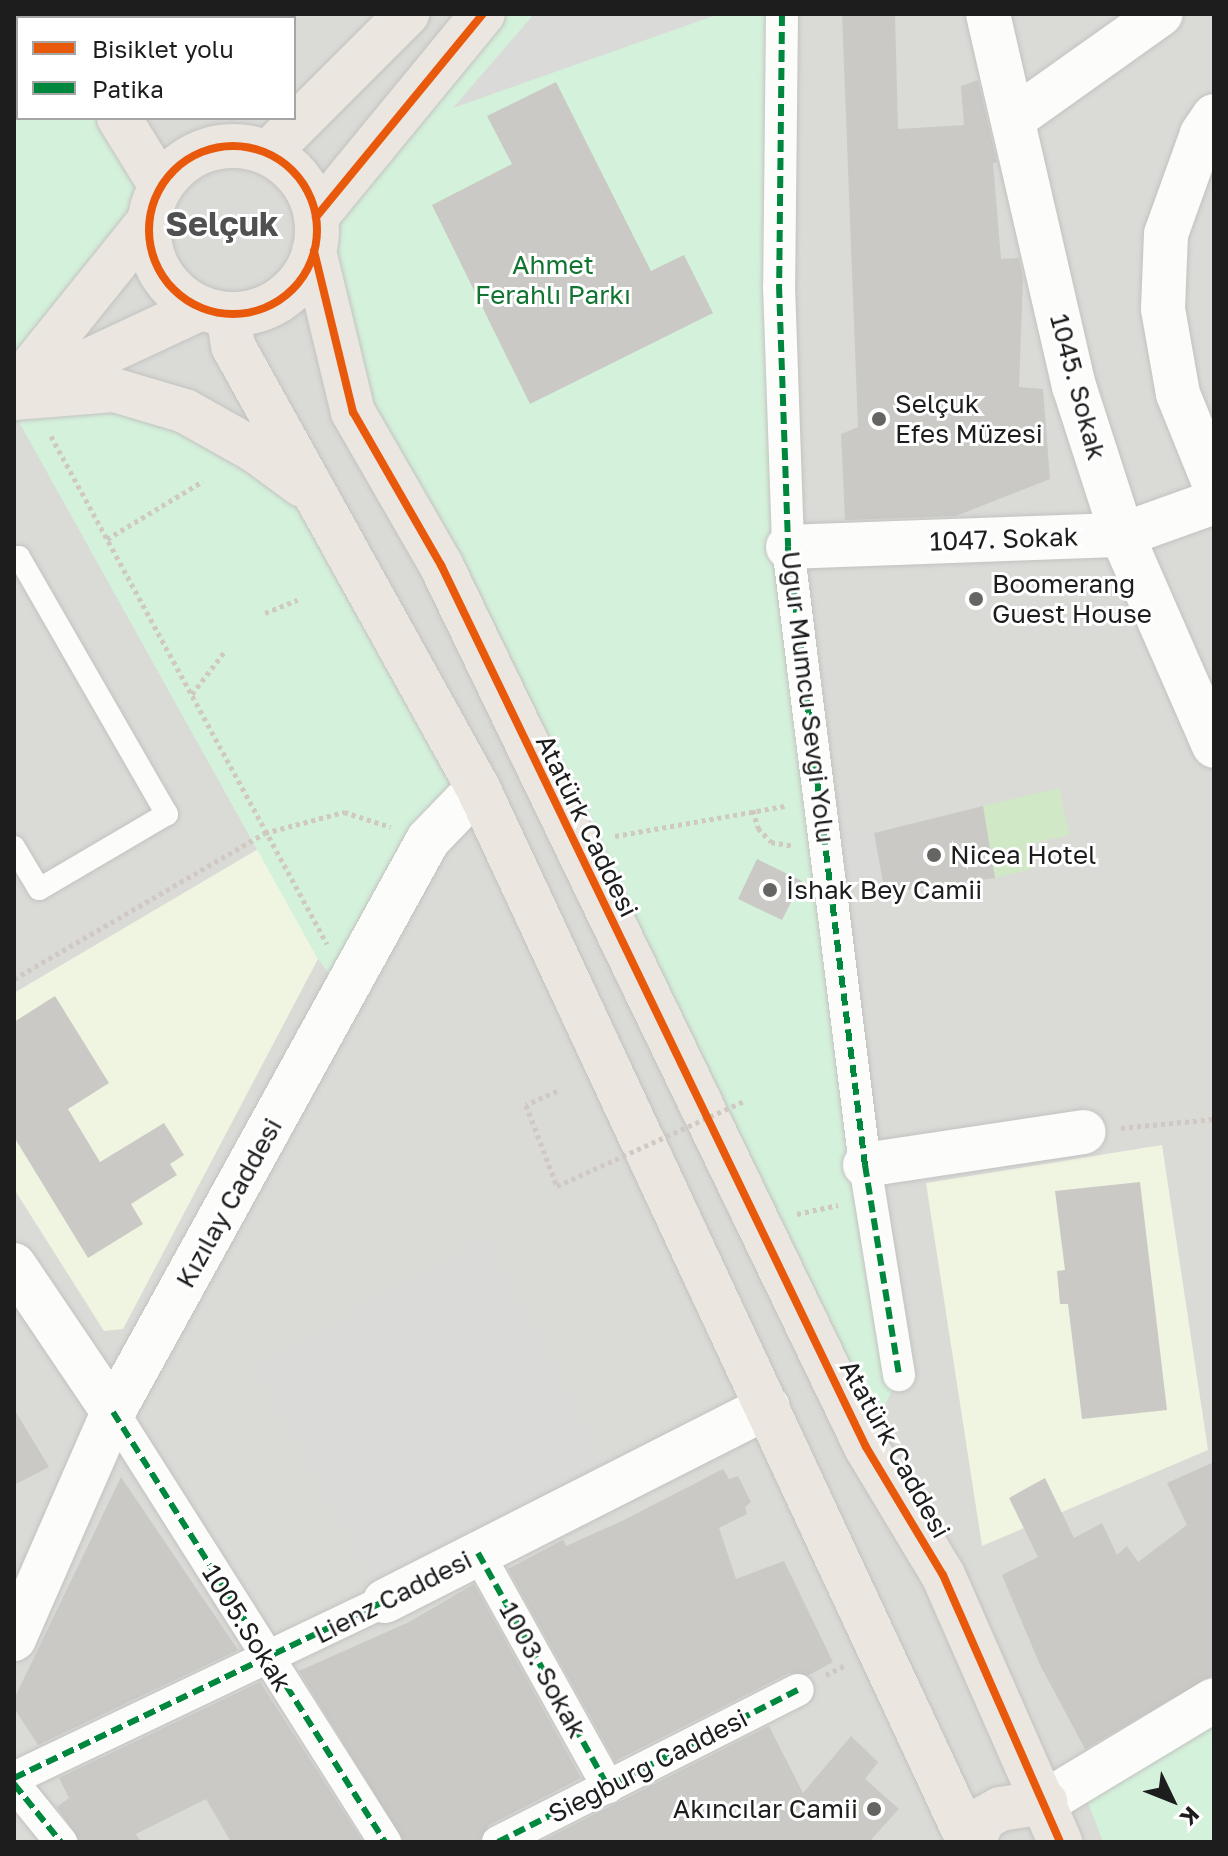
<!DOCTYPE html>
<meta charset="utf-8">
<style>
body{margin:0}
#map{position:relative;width:1228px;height:1856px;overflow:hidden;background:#ebebe6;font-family:"Golos Text",sans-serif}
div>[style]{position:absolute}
.residential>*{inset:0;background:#dadad7}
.education>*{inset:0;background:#f0f5e1}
.grass>*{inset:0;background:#d0e8c6}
.park>*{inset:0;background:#d4f1db}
.parking>*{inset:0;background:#dadad8}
.building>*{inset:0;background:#cac9c5}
.path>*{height:5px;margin-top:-2.5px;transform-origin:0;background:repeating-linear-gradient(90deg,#d0c8c3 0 4px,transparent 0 8px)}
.roads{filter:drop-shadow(0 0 2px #c2c2c0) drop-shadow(0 0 2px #c2c2c0)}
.service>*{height:22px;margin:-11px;padding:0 11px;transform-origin:11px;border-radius:11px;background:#fcfcfb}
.pedestrian>*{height:32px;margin:-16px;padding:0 16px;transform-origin:16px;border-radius:16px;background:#fcfcfb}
.minor>*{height:44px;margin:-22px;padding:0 22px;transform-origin:22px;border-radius:22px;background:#fcfcfb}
.trunk>*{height:44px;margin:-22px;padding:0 22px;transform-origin:22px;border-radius:22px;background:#ece6e1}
.trunk>.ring{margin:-22px;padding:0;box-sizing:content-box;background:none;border:44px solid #ece6e1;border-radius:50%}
.path-bridge>*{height:5px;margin-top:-2.5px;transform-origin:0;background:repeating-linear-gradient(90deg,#d0c8c3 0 4px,transparent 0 8px)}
.quiet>*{height:6px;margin-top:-3px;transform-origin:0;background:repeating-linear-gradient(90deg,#00873e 0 12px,transparent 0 18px)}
.cycleway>*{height:8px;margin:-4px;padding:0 4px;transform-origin:4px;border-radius:4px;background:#e8590c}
.cycleway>.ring{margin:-4px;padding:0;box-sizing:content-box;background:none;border:8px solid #e8590c;border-radius:50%}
.dots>*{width:22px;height:22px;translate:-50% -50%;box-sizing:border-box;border:4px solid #fff;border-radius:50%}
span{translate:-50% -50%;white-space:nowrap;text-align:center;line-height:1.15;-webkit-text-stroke:6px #fff;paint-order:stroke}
.park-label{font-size:26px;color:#127431}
.street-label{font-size:26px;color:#1d1d1d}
.poi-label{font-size:26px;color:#1d1d1d}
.left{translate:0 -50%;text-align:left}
.right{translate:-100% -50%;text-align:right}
.district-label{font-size:34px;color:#505050;font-weight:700}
.frame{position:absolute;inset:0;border:16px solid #1d1d1d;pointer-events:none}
.legend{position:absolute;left:16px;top:16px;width:280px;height:104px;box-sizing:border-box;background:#fff;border:2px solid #a5a5a5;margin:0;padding:10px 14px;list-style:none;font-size:24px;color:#1d1d1d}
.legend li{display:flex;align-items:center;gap:16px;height:40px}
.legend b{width:40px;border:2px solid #a5a5a5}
.north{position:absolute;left:1132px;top:1760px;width:80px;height:80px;-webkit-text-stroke:6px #fff;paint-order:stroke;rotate:133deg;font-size:22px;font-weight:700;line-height:32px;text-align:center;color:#1d1d1d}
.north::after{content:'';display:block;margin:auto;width:28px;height:36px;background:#1d1d1d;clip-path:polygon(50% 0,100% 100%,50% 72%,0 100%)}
</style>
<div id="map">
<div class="residential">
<div style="clip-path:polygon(evenodd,14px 14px,1214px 14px,1214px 1842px,14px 1842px,14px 14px,18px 18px,294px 18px,294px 118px,18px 118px,18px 18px)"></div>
</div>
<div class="education">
<div style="clip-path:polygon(258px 849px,318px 959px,123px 1329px,104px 1331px,14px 1189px,14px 993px)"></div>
<div style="clip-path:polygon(1162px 1145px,1208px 1450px,982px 1546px,926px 1183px)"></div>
</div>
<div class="grass">
<div style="clip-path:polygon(1059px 788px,1070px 835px,1029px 844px,1032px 869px,995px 878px,983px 806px)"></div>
</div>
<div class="park">
<div style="clip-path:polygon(14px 14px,73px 18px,18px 18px,18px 118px,119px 118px,161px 186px,14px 389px)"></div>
<div style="clip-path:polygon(483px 14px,782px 14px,788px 547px,899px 1375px,866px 1447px,353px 412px,317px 235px)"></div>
<div style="clip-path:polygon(114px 390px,317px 496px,478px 788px,345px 995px,318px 959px,14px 413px)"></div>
<div style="clip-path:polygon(1214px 1718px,1214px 1842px,1103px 1842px,1085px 1795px)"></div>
</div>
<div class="parking">
<div style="clip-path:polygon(534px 14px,719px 14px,453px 108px)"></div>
<div style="clip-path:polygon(873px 827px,885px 893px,860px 896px,851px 831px)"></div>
<div style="clip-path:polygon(484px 1239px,613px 1484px,385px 1601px,257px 1367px)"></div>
</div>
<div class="building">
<div style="clip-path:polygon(842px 14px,895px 14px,898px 129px,964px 125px,961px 86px,978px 80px,997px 162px,993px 163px,1001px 259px,1019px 258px,1023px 278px,1019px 387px,1043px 389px,1050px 479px,956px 516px,845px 520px,841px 434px,858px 427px)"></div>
<div style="clip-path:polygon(556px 82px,651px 271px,684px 255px,713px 313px,530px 404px,432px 205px,512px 164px,487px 116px)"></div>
<div style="clip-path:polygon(983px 806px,995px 878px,885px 893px,874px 833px)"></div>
<div style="clip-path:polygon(757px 859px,802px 881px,782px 920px,738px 899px)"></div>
<div style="clip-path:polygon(55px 996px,109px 1083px,68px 1109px,100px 1162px,164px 1123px,184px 1155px,170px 1164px,177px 1175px,131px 1204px,143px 1224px,88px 1258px,14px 1137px,14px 1022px)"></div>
<div style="clip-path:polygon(1140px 1182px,1167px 1410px,1082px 1419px,1068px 1304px,1060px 1304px,1057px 1271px,1065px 1270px,1055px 1191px)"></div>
<div style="clip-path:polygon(14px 1409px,49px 1467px,14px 1485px)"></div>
<div style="clip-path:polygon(1214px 1462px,1214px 1675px,1085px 1749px,1040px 1665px,1002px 1575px,1038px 1557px,1009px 1498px,1045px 1478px,1074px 1538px,1102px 1523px,1117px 1555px,1127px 1546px,1138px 1562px,1187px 1525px,1167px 1483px)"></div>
<div style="clip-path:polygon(723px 1469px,729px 1479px,738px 1476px,751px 1502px,745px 1507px,747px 1514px,719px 1528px,736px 1579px,784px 1561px,833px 1662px,809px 1675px,789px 1673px,615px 1761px,508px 1569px,563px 1540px,566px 1546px,622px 1521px)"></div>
<div style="clip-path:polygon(121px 1477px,238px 1650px,38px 1745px,14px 1708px,14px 1699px)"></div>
<div style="clip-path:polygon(474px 1584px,581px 1778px,489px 1825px,479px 1842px,404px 1842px,299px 1671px,409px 1622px)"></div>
<div style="clip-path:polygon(260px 1682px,363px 1842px,231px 1842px,206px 1799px,136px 1834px,141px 1842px,80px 1842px,57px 1807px,69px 1798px,59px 1778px)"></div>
<div style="clip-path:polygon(769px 1726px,803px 1793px,851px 1736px,878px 1762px,865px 1779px,899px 1809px,869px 1842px,540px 1842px)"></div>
</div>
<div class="path">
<div style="left:51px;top:436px;width:578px;rotate:61.48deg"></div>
<div style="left:107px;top:539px;width:112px;rotate:-31.1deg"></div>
<div style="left:265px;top:613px;width:35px;rotate:-22deg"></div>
<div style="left:192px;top:694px;width:54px;rotate:-52.5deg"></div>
<div style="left:753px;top:810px;width:19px;rotate:74deg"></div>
<div style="left:758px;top:828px;width:19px;rotate:47deg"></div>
<div style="left:771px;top:842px;width:22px;rotate:10deg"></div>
<div style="left:615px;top:836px;width:174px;rotate:-10deg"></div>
<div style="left:14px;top:979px;width:290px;rotate:-30.2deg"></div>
<div style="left:265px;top:833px;width:82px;rotate:-14.9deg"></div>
<div style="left:344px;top:812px;width:49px;rotate:17.7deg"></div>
<div style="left:557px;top:1091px;width:34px;rotate:156deg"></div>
<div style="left:526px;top:1105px;width:87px;rotate:69.1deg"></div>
<div style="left:1121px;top:1128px;width:93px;rotate:-5.5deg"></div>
<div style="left:797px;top:1214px;width:42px;rotate:-12.4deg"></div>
<div style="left:826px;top:1675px;width:22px;rotate:-27deg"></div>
</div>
<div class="roads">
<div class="service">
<div style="left:14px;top:560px;width:6px;rotate:-31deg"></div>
<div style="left:19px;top:557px;width:297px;rotate:60.1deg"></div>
<div style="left:167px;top:814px;width:148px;rotate:149.6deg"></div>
<div style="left:39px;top:889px;width:49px;rotate:-120.8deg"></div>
</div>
<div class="pedestrian">
<div style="left:782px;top:14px;width:272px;rotate:90.6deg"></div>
<div style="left:779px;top:286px;width:261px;rotate:88deg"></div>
<div style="left:788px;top:547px;width:623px;rotate:82.9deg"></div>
<div style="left:865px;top:1165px;width:213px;rotate:80.8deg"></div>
<div style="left:113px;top:1412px;width:509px;rotate:57.68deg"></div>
<div style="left:478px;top:1553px;width:268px;rotate:60.9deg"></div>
<div style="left:14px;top:1778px;width:411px;rotate:-25.5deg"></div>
<div style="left:14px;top:1784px;width:75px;rotate:51deg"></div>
<div style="left:498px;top:1842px;width:336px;rotate:-26.9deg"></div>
</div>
<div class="minor">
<div style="left:988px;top:14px;width:382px;rotate:77deg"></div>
<div style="left:1074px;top:386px;width:157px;rotate:72.1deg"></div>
<div style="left:1122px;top:535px;width:230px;rotate:66.4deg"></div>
<div style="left:1214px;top:116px;width:22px;rotate:124deg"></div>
<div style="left:1202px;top:134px;width:106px;rotate:109.8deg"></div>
<div style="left:1166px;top:234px;width:75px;rotate:92.3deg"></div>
<div style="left:1163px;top:309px;width:86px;rotate:80deg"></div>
<div style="left:1178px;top:394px;width:96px;rotate:68deg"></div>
<div style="left:1013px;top:119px;width:181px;rotate:-35.4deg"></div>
<div style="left:788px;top:547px;width:334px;rotate:-2.1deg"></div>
<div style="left:1122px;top:535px;width:98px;rotate:-19.7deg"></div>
<div style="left:865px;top:1165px;width:221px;rotate:-8.6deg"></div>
<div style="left:14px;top:1265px;width:177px;rotate:56deg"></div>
<div style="left:385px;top:1601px;width:429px;rotate:-26.9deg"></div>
<div style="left:14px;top:1639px;width:248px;rotate:-66.4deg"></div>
<div style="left:113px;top:1412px;width:653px;rotate:-61.16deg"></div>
<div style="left:428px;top:840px;width:72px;rotate:-46.1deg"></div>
<div style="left:1045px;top:1802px;width:197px;rotate:-31.1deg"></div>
</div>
<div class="trunk">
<div style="left:71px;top:14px;width:4px;rotate:63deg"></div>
<div style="left:166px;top:14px;width:4px;rotate:63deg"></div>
<div style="left:119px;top:118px;width:80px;rotate:58.3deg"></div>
<div class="ring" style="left:149px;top:146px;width:124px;height:124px"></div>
<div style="left:268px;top:153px;width:197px;rotate:-45deg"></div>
<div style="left:316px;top:217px;width:263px;rotate:-50.6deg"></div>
<div style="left:314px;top:251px;width:166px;rotate:76.4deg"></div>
<div style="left:353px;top:412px;width:177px;rotate:60.1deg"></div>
<div style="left:441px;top:565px;width:979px;rotate:64.27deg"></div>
<div style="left:866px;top:1447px;width:149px;rotate:59deg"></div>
<div style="left:943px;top:1575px;width:292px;rotate:66.3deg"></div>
<div style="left:228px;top:314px;width:32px;rotate:81deg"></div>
<div style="left:233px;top:346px;width:505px;rotate:61deg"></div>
<div style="left:478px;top:788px;width:1163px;rotate:65.02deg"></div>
<div style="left:34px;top:386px;width:184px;rotate:-25deg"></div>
<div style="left:14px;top:389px;width:216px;rotate:-51.2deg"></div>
<div style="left:14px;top:398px;width:100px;rotate:-4.6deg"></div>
<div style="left:114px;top:390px;width:74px;rotate:16.5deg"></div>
<div style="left:185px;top:411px;width:81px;rotate:29.4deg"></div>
<div style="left:256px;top:451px;width:57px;rotate:36.5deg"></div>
<div style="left:972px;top:1842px;width:27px;rotate:-63deg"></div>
<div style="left:984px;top:1818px;width:18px;rotate:-29deg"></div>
<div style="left:1000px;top:1809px;width:46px;rotate:-8.8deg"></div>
</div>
</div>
<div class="path-bridge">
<div style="left:557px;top:1186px;width:205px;rotate:-24.4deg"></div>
</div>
<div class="quiet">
<div style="left:782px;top:14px;width:272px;rotate:90.6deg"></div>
<div style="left:779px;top:286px;width:261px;rotate:88deg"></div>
<div style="left:788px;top:547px;width:623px;rotate:82.9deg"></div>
<div style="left:865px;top:1165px;width:213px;rotate:80.8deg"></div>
<div style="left:113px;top:1412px;width:509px;rotate:57.68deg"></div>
<div style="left:478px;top:1553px;width:268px;rotate:60.9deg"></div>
<div style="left:14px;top:1778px;width:411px;rotate:-25.5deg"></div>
<div style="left:14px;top:1784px;width:75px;rotate:51deg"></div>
<div style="left:498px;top:1842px;width:336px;rotate:-26.9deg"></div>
</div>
<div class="cycleway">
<div class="ring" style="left:149px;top:146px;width:160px;height:160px"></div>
<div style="left:316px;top:217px;width:263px;rotate:-50.6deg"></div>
<div style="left:314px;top:251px;width:166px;rotate:76.4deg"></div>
<div style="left:353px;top:412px;width:177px;rotate:60.1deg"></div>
<div style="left:441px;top:565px;width:979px;rotate:64.27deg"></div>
<div style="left:866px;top:1447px;width:149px;rotate:59deg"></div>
<div style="left:943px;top:1575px;width:292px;rotate:66.3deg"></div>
</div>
<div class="dots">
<div style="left:879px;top:419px;background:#656563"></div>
<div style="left:976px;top:599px;background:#656563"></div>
<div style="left:934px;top:855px;background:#656563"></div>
<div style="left:770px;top:890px;background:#656563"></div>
<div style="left:874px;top:1809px;background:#656563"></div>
</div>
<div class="park-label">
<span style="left:553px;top:280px">Ahmet<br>Ferahlı Parkı</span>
</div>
<div class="street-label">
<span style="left:1078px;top:387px;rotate:75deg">1045. Sokak</span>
<span style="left:1004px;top:539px;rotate:-2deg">1047. Sokak</span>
<span style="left:808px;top:697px;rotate:83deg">Ugur Mumcu Sevgi Yolu</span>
<span style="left:587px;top:826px;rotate:64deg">Atatürk Caddesi</span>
<span style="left:229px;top:1203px;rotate:-61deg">Kızılay Caddesi</span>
<span style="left:895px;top:1449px;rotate:61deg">Atatürk Caddesi</span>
<span style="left:393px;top:1597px;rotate:-27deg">Lienz Caddesi</span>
<span style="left:247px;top:1628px;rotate:58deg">1005.Sokak</span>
<span style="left:543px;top:1670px;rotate:61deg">1003. Sokak</span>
<span style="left:648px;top:1766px;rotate:-27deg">Siegburg Caddesi</span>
</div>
<div class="poi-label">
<span class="left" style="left:895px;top:419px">Selçuk<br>Efes Müzesi</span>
<span class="left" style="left:992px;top:599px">Boomerang<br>Guest House</span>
<span class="left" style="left:950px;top:855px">Nicea Hotel</span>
<span class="left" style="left:786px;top:890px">İshak Bey Camii</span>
<span class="right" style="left:858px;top:1809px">Akıncılar Camii</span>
</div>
<div class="district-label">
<span style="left:222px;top:224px">Selçuk</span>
</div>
<div class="frame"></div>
<ul class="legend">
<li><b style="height:10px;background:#e8590c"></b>Bisiklet yolu</li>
<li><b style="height:10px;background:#00873e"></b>Patika</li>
</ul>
<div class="north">K</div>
</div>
